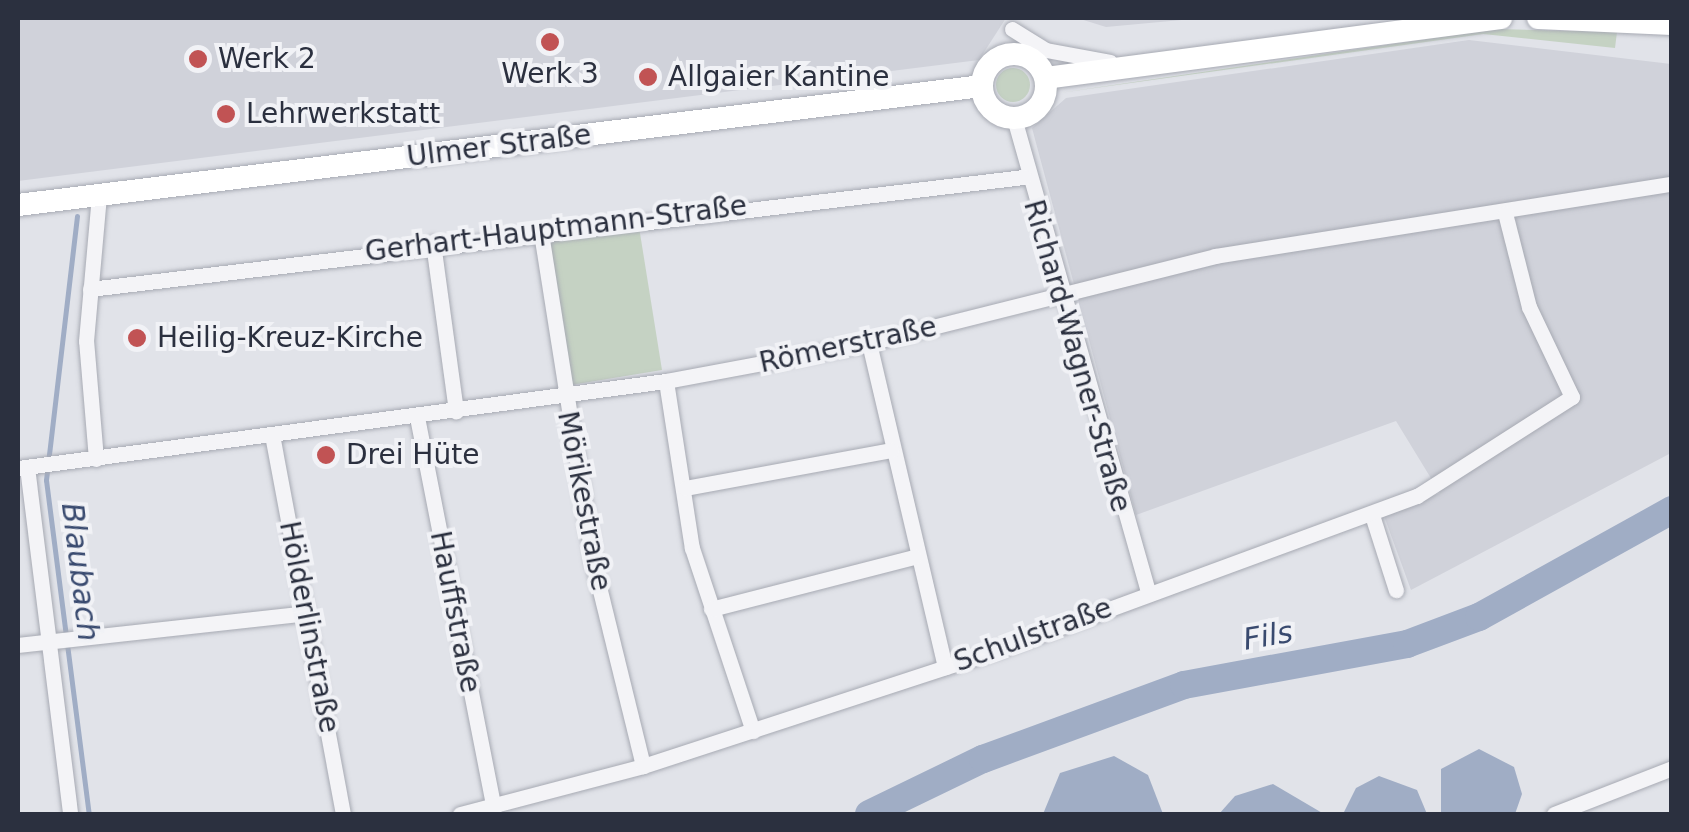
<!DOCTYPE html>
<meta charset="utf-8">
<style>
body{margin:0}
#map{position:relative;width:1689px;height:832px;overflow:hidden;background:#e1e3e9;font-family:"DejaVu Sans",sans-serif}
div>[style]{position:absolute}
.built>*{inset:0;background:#d0d2da}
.green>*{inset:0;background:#c5d2c3}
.round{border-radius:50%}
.water>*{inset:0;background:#a0adc5}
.stream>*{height:5px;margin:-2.5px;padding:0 2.5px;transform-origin:2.5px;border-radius:2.5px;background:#a0adc5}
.river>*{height:28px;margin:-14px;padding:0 14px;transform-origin:14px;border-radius:14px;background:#a0adc5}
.roads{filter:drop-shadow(0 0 2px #a7aab3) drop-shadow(0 0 2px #a7aab3)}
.street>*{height:15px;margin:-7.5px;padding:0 7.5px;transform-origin:7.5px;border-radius:7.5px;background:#f4f4f7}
.secondary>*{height:22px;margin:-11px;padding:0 11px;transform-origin:11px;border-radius:11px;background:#fff}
.secondary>.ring{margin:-11px;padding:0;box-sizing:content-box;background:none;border:22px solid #fff;border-radius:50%}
.dots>*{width:28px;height:28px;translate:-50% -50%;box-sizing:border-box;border:5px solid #f1f2f6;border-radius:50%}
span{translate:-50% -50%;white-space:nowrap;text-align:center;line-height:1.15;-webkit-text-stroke:8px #f1f2f6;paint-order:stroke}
.poi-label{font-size:28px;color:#2b303f}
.left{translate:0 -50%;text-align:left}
.street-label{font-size:28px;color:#2b303f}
.water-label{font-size:30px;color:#394a6f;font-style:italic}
.frame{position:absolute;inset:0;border:20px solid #2b303f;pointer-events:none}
</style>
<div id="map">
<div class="built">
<div style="clip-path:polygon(18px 18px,1006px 18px,979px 60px,18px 181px)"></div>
<div style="clip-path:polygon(1077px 18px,1203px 18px,1106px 27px)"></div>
<div style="clip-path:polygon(1469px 40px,1671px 64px,1671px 453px,1411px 590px,1384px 516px,1440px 493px,1396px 421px,1136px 515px,1032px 128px,1066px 98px)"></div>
</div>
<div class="green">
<div style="clip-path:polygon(1496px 29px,1617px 32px,1615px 48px,1483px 34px,1059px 93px)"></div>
<div class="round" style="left:996px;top:68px;width:34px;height:34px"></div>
<div style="clip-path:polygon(639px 227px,662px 370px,571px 385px,549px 240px)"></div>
</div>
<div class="water">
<div style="clip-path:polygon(1479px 749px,1514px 767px,1522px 794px,1515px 814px,1441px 814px,1441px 769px)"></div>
<div style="clip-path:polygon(1114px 756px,1148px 775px,1163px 814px,1043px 814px,1060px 773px)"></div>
<div style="clip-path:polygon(1379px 776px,1417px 790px,1427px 814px,1343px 814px,1356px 788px)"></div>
<div style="clip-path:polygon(1273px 784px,1324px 814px,1219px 814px,1235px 796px)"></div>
</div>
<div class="stream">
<div style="left:77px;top:216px;width:266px;rotate:96.7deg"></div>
<div style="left:46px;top:480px;width:337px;rotate:82.7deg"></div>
</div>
<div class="river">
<div style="left:869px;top:814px;width:127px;rotate:-25.8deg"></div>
<div style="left:983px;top:759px;width:214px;rotate:-20.2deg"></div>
<div style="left:1184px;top:685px;width:227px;rotate:-10.4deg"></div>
<div style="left:1407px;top:644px;width:77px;rotate:-20.6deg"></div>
<div style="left:1479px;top:617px;width:221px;rotate:-29deg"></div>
</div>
<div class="roads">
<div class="street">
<div style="left:1012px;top:29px;width:40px;rotate:32deg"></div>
<div style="left:1046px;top:50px;width:65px;rotate:10.6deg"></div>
<div style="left:1014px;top:118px;width:492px;rotate:74.2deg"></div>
<div style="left:541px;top:233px;width:333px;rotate:81deg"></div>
<div style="left:593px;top:562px;width:210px;rotate:76.2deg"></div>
<div style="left:433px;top:243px;width:170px;rotate:82.2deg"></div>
<div style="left:90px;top:289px;width:941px;rotate:-6.84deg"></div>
<div style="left:869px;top:343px;width:333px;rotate:76.8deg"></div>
<div style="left:666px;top:381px;width:169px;rotate:81.2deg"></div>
<div style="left:692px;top:548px;width:193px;rotate:71.6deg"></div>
<div style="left:417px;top:417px;width:399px;rotate:78.9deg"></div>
<div style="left:273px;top:440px;width:380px;rotate:79.4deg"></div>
<div style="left:96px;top:459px;width:118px;rotate:-94.8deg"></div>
<div style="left:86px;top:341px;width:147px;rotate:-84.9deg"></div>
<div style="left:27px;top:467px;width:350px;rotate:82.9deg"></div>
<div style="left:18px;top:468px;width:654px;rotate:-7.65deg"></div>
<div style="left:666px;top:381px;width:207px;rotate:-10.6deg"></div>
<div style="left:869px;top:343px;width:357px;rotate:-14.1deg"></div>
<div style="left:1215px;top:256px;width:463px;rotate:-9deg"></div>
<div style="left:685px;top:488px;width:210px;rotate:-10.4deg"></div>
<div style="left:1372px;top:515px;width:79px;rotate:72.3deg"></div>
<div style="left:711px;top:609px;width:210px;rotate:-14.4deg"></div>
<div style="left:18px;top:645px;width:291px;rotate:-6.3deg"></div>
<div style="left:460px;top:814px;width:189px;rotate:-14.7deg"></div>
<div style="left:643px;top:766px;width:373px;rotate:-18.1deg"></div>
<div style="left:998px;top:650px;width:446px;rotate:-20.2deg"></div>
<div style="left:1417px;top:496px;width:184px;rotate:-32.6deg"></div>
<div style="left:1572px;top:397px;width:100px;rotate:-115.5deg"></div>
<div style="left:1529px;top:307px;width:97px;rotate:-104.3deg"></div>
<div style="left:1554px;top:814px;width:127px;rotate:-21.3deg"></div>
</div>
<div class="secondary">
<div style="left:1538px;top:18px;width:134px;rotate:2.6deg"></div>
<div class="ring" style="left:982px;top:54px;width:42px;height:42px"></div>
<div style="left:1046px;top:78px;width:459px;rotate:-7.5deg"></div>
<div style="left:18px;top:205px;width:970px;rotate:-7.04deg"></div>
</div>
</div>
<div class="dots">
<div style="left:550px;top:42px;background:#c15354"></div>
<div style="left:198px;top:59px;background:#c15354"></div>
<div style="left:648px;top:77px;background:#c15354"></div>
<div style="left:226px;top:114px;background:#c15354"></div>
<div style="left:137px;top:338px;background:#c15354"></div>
<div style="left:326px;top:455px;background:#c15354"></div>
</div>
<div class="poi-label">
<span class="left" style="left:218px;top:59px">Werk 2</span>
<span style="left:550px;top:74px">Werk 3</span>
<span class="left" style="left:668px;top:77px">Allgaier Kantine</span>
<span class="left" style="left:246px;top:114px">Lehrwerkstatt</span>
<span class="left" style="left:157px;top:338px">Heilig-Kreuz-Kirche</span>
<span class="left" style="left:346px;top:455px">Drei Hüte</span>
</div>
<div class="street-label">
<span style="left:499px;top:146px;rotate:-7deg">Ulmer Straße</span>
<span style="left:556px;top:229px;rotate:-7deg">Gerhart-Hauptmann-Straße</span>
<span style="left:848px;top:345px;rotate:-12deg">Römerstraße</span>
<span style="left:1077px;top:356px;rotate:74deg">Richard-Wagner-Straße</span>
<span style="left:584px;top:501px;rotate:79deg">Mörikestraße</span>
<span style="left:455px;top:612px;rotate:79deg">Hauffstraße</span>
<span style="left:309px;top:627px;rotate:79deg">Hölderlinstraße</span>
<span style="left:1033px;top:635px;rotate:-20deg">Schulstraße</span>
</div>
<div class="water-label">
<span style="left:80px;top:572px;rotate:83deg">Blaubach</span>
<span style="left:1268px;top:636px;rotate:-10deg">Fils</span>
</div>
<div class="frame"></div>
</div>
